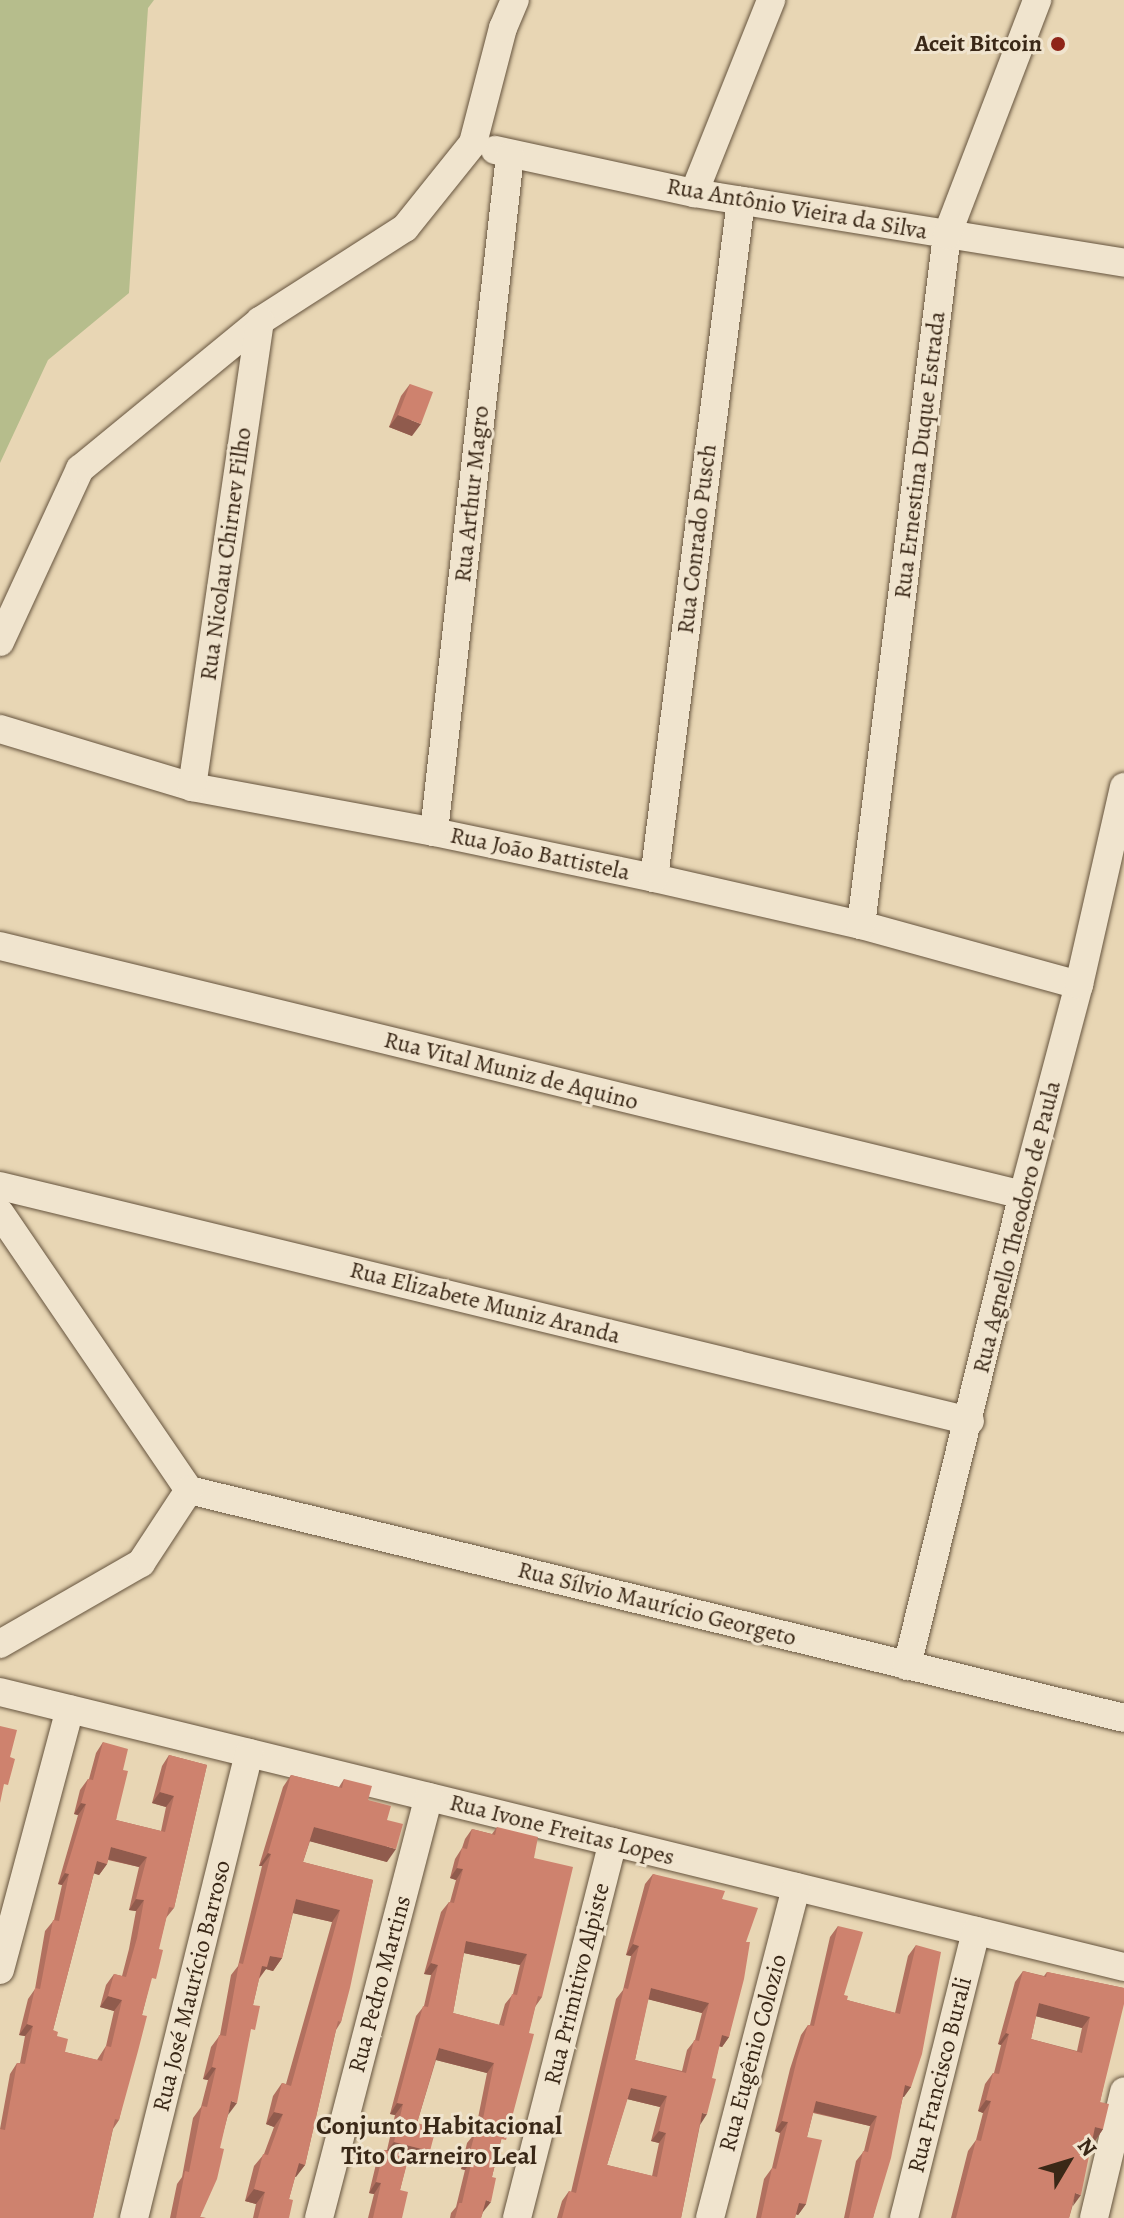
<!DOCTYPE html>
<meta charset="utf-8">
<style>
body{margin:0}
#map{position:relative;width:1124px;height:2218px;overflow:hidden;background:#e8d6b4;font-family:Alegreya,serif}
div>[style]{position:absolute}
.green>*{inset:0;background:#b6bd8c}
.roads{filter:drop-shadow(0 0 2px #66543e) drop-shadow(0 0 2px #66543e)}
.street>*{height:28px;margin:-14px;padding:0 14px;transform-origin:14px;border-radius:14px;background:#f0e4ce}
.wall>*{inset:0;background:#b1705f}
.shaded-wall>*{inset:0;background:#905b4d}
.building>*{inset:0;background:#ce826e}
.dots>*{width:22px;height:22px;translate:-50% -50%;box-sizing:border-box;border:4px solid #f0e4ce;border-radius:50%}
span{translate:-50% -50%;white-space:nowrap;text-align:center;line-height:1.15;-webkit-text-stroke:6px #f0e4ce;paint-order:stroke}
.poi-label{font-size:24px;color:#3a2817;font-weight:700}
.right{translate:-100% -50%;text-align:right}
.street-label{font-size:24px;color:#3a2817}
.neighbourhood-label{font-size:26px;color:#3a2817;font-weight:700}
.north{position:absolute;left:1028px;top:2122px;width:80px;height:80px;-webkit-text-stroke:6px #f0e4ce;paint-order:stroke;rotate:52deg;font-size:22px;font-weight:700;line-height:32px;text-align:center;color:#3a2817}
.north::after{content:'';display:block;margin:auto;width:28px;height:36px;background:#3a2817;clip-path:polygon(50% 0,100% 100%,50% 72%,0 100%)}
</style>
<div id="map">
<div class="green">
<div style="clip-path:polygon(0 0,154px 0,148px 8px,129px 293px,48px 360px,0 463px)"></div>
</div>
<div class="roads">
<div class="street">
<div style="left:495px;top:150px;width:204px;rotate:12.2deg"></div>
<div style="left:694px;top:193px;width:436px;rotate:9.2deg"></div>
<div style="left:694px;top:193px;width:208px;rotate:-68.2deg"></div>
<div style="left:0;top:642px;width:191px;rotate:-65.2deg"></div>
<div style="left:80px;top:469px;width:233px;rotate:-39.4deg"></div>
<div style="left:260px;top:321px;width:172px;rotate:-32.7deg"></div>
<div style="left:405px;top:228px;width:109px;rotate:-51.3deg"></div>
<div style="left:473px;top:143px;width:119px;rotate:-75.4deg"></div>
<div style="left:503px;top:28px;width:30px;rotate:-67deg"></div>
<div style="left:0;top:729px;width:201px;rotate:16.8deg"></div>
<div style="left:192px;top:787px;width:246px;rotate:10.5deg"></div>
<div style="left:434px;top:832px;width:225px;rotate:11.8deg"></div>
<div style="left:654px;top:878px;width:212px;rotate:12.8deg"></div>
<div style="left:861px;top:925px;width:226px;rotate:15.4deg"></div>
<div style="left:192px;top:787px;width:471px;rotate:-81.7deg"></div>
<div style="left:434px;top:832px;width:681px;rotate:-83.59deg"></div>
<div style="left:654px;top:878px;width:683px;rotate:-82.68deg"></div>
<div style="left:861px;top:925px;width:695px;rotate:-82.9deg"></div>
<div style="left:947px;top:235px;width:252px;rotate:-69deg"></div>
<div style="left:0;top:946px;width:1053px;rotate:13.68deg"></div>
<div style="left:0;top:1186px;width:998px;rotate:13.62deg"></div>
<div style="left:0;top:1213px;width:335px;rotate:55.7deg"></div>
<div style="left:189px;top:1490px;width:962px;rotate:13.7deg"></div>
<div style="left:0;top:1644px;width:163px;rotate:-29.9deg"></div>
<div style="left:141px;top:1563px;width:87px;rotate:-56.7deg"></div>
<div style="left:907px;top:1666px;width:485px;rotate:-76.2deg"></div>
<div style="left:1023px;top:1195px;width:217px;rotate:-75.1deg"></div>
<div style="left:1079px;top:985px;width:203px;rotate:-77.2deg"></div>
<div style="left:0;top:1692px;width:1157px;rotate:13.75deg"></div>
<div style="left:0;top:1970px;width:270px;rotate:-75deg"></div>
<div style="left:134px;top:2218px;width:479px;rotate:-76.1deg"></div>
<div style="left:319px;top:2218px;width:435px;rotate:-75.4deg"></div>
<div style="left:517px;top:2218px;width:388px;rotate:-75.7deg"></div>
<div style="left:710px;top:2218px;width:342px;rotate:-75.4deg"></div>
<div style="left:904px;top:2218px;width:296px;rotate:-75.9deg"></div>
<div style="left:1094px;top:2218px;width:130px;rotate:-76.6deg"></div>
</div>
</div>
<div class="wall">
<div style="clip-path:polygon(410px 384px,412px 436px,389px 427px,401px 396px)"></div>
<div style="clip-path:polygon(evenodd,103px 1742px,123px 1770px,116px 1820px,161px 1831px,166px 1807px,152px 1803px,162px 1766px,169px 1755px,207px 1765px,174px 1908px,166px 1918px,142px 2015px,119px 2120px,113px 2129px,93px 2218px,0 2129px,10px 2074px,17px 2063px,20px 2063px,25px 2036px,19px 2035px,28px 1999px,35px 1989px,45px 1931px,54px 1920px,62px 1885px,58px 1884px,78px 1815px,74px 1814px,80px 1790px,88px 1779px,89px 1779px,96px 1753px,103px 1742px,108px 1860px,139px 1867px,129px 1910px,136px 1911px,129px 1949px,122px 1976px,114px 1974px,106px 1985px,100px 2007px,114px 2011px,106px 2046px,97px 2060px,65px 2052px,53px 2030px,94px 1873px,99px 1875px,107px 1864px,108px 1860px)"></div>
<div style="clip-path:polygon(291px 1775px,339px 1787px,344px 1779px,368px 1800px,387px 1820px,387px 1862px,310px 1841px,303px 1862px,373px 1880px,341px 2022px,336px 2030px,305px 2165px,295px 2177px,289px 2199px,289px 2218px,253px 2218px,256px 2204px,245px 2201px,254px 2166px,264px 2154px,274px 2127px,266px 2124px,273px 2096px,282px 2083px,286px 2084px,332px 1922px,293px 1913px,282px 1958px,273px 1971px,266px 1969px,259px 1979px,253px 2005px,249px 2038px,200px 2217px,206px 2218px,170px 2218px,177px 2184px,182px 2177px,193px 2118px,201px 2107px,208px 2080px,203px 2079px,211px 2047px,220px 2035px,231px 1975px,238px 1966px,262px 1866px,259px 1866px,283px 1787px)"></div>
<div style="clip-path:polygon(evenodd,497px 1827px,534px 1858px,542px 1997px,535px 2007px,483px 2212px,481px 2218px,450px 2218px,451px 2213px,456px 2207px,465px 2170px,461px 2169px,467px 2143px,475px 2133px,487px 2073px,436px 2060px,417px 2123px,430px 2151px,423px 2161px,408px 2158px,400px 2190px,402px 2218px,368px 2218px,374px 2194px,369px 2193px,377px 2160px,384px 2150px,387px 2150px,395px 2115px,390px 2114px,416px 2016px,424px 2006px,431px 1975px,424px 1974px,441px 1912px,449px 1902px,450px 1902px,456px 1880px,450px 1878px,455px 1859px,462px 1848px,465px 1839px,472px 1829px,492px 1834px,497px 1827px,464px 1953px,520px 1965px,513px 1994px,505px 2004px,499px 2025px,453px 2013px,464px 1953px)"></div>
<div style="clip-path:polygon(evenodd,653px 1874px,722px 1899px,746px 1942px,729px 2037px,722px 2047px,719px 2046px,700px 2125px,681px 2218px,557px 2218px,562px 2201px,569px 2191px,571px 2192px,616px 1999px,623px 1990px,631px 1956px,626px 1955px,645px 1884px,653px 1874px,648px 1999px,702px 2013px,695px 2040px,687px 2050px,682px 2071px,635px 2060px,648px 1999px,653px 1874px,627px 2099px,660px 2107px,651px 2141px,659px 2143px,652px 2176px,607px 2165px,627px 2099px)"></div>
<div style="clip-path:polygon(838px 1926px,844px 1995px,847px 2000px,895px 2013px,908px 1956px,916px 1945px,911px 2087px,903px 2097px,873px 2218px,844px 2218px,856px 2161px,864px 2151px,870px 2126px,813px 2113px,807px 2137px,806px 2204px,798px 2215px,796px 2214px,795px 2218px,756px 2218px,764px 2179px,772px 2168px,780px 2133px,775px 2131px,790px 2069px,801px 2035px,808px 2025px,810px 2025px,830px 1937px)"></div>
<div style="clip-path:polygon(evenodd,1023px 1971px,1044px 1976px,1047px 1972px,1124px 1988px,1100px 2102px,1103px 2129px,1095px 2141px,1092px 2140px,1069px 2218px,951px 2218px,968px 2151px,976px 2140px,983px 2113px,978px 2111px,985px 2084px,993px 2073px,994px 2073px,1001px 2045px,998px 2044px,1015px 1982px,1023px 1971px,1036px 2016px,1082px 2028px,1077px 2051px,1031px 2039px,1036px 2016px)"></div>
</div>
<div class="shaded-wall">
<div style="clip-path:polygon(398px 415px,421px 424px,412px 436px,389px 427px)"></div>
<div style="clip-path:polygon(160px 1792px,174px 1796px,166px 1807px,152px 1803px)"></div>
<div style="clip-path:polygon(81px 1803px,86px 1804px,78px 1815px,74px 1814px)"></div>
<div style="clip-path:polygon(314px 1827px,396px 1849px,387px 1862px,305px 1840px)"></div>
<div style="clip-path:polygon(111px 1847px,147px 1857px,139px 1867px,103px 1858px)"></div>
<div style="clip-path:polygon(268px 1853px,271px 1854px,262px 1866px,259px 1866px)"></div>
<div style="clip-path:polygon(97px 1861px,107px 1864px,99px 1875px,89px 1872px)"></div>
<div style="clip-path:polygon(457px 1868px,463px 1869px,456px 1880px,450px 1878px)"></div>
<div style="clip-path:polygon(65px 1873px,69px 1874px,62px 1885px,58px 1884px)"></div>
<div style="clip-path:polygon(136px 1899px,144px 1900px,136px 1911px,129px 1910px)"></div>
<div style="clip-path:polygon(296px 1899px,340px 1910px,332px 1922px,288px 1912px)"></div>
<div style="clip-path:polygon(466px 1941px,527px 1954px,520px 1965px,459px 1952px)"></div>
<div style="clip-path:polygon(633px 1944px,639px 1946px,631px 1956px,626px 1955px)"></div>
<div style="clip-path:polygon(270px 1956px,282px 1958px,273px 1971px,266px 1969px,258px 1979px,253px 1978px)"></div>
<div style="clip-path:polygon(431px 1963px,438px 1965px,431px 1975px,424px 1974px)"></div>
<div style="clip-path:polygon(651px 1988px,709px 2003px,702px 2013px,643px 1998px)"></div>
<div style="clip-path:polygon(108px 1996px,122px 2000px,114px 2011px,100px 2007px)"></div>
<div style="clip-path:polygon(1039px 2003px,1090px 2017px,1082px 2028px,1031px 2015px)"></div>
<div style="clip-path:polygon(27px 2024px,33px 2026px,25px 2036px,19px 2035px)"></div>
<div style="clip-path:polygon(1006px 2033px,1009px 2034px,1001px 2045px,998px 2044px)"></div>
<div style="clip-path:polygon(722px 2035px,729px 2037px,722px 2047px,715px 2045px)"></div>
<div style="clip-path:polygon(439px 2048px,494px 2063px,487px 2073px,432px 2059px)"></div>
<div style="clip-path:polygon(212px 2067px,216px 2068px,208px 2080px,203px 2079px)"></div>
<div style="clip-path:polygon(905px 2085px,911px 2087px,904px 2097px,898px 2096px)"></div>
<div style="clip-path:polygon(631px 2088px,667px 2096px,660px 2107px,623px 2098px)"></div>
<div style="clip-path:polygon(986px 2100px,991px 2101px,983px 2113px,978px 2111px)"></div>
<div style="clip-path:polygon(231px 2101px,237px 2103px,228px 2115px)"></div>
<div style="clip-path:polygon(816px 2101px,877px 2116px,870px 2126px,809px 2111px)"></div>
<div style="clip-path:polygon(397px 2103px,403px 2104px,395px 2115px,390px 2114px)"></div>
<div style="clip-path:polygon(274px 2112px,283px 2114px,274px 2127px,266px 2124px)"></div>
<div style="clip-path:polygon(702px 2113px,707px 2114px,700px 2125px)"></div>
<div style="clip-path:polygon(782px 2121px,788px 2122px,780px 2133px,775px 2131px)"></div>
<div style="clip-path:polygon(1095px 2127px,1103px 2129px,1095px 2141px,1087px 2139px)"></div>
<div style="clip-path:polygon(659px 2131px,666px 2133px,659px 2143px,651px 2141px)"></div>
<div style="clip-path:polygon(394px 2142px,430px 2151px,423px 2161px,386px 2152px)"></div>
<div style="clip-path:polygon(468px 2159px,472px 2160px,465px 2170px,461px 2169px)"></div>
<div style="clip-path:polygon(299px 2163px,305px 2165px,296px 2177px,291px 2176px)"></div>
<div style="clip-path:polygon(376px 2182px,381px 2183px,374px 2194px,369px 2193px)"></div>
<div style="clip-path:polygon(254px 2189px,265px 2192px,256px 2204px,245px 2201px)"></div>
<div style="clip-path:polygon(1075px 2193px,1081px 2195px,1073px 2206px)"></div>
<div style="clip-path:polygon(486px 2200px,491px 2202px,483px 2212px,478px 2211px)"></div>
<div style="clip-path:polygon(799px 2203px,806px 2204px,798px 2215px,792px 2213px)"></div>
</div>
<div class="building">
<div style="clip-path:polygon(410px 384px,433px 392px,421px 424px,398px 415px)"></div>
<div style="clip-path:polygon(0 1726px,17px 1730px,10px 1757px,15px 1759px,8px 1785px,4px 1784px,0 1803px)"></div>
<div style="clip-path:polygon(evenodd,103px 1742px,128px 1749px,123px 1770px,128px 1771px,116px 1820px,165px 1832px,174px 1796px,160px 1792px,169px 1755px,207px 1765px,174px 1908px,169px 1907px,159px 1949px,163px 1950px,156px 1979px,152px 1978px,142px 2015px,147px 2016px,138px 2051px,119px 2120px,115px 2119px,93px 2218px,0 2218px,0 2129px,5px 2130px,17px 2063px,25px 2064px,33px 2026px,27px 2024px,35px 1988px,40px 1989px,53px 1920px,59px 1921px,69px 1874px,65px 1873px,86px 1804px,81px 1803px,88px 1779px,93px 1780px,103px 1742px,111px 1847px,147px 1857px,136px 1899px,144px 1900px,137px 1938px,126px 1977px,114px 1974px,108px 1996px,122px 2000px,111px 2047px,106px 2046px,102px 2061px,65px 2052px,68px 2039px,57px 2036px,58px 2032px,53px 2030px,97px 1861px,107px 1864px,111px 1847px)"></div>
<div style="clip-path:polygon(291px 1775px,342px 1788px,344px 1779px,372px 1786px,368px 1800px,391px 1806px,387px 1820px,403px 1824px,396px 1849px,314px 1827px,303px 1862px,373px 1880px,350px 1988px,341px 2022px,338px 2021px,305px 2165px,299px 2163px,289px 2199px,293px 2200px,289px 2218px,258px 2218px,265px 2192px,254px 2189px,263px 2154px,268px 2155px,283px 2114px,274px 2112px,282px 2083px,291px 2086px,340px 1910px,296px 1899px,282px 1958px,270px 1956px,267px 1967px,262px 1966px,253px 2005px,260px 2006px,255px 2030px,251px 2029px,237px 2103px,231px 2101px,220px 2148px,224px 2149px,217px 2179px,200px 2217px,206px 2218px,176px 2218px,185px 2171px,189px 2172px,202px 2106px,207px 2107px,216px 2068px,212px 2067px,219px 2035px,226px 2036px,239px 1963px,243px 1964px,271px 1854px,268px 1853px)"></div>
<div style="clip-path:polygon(evenodd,497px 1827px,538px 1837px,534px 1858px,573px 1867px,542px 1997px,538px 1996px,529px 2033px,534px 2034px,524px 2072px,506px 2140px,501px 2139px,492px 2177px,496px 2178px,491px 2202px,486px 2200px,481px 2218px,455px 2218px,459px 2203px,462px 2203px,472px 2160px,468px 2159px,475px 2133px,480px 2134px,494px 2063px,439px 2048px,417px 2123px,436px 2128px,430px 2151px,394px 2142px,403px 2104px,397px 2103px,423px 2006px,428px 2007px,438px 1965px,431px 1963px,449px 1902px,454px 1903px,463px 1869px,457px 1868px,462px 1848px,467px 1849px,472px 1829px,495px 1835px,497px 1827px,466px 1941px,527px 1954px,517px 1995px,512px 1994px,504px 2026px,453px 2013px,466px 1941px)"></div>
<div style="clip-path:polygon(evenodd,653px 1874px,725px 1891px,722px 1899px,758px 1908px,746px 1942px,750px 1942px,744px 1979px,729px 2037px,722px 2035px,712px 2078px,716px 2079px,707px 2114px,702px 2113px,681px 2218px,562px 2218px,569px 2191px,576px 2193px,624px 1988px,628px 1989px,639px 1946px,633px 1944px,653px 1874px,651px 1988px,709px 2003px,699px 2041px,694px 2040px,686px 2073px,635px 2060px,651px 1988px,653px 1874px,631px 2088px,667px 2096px,659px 2131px,666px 2133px,657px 2177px,607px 2165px,631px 2088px)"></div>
<div style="clip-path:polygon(838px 1926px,863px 1932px,844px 1995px,848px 1996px,847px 2000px,900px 2014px,916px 1945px,941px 1952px,922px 2054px,911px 2087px,905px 2085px,891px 2158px,873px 2218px,849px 2218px,863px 2151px,868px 2152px,877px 2116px,816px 2101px,807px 2137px,822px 2140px,806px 2204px,799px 2203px,795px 2218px,761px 2218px,772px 2168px,776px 2169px,788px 2122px,782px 2121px,797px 2059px,808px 2025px,814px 2026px)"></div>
<div style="clip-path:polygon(evenodd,1023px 1971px,1046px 1977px,1047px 1972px,1124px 1988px,1124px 2004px,1100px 2102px,1109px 2104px,1103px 2129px,1095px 2127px,1081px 2195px,1075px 2193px,1069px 2218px,956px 2218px,976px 2140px,981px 2141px,991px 2101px,986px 2100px,993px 2073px,999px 2074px,1009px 2034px,1006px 2033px,1023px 1971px,1039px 2003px,1090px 2017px,1082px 2053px,1031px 2039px,1039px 2003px)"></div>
<div style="clip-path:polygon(384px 2150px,409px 2156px,400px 2190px,408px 2192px,402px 2218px,373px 2218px,381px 2183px,376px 2182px)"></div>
</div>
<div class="dots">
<div style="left:1058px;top:44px;background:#8f2418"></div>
</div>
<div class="poi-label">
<span class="right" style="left:1042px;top:44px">Aceit Bitcoin</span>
</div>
<div class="street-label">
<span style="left:797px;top:209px;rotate:10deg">Rua Antônio Vieira da Silva</span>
<span style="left:920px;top:455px;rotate:-83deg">Rua Ernestina Duque Estrada</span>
<span style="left:472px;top:494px;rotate:-84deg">Rua Arthur Magro</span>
<span style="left:697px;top:539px;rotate:-83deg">Rua Conrado Pusch</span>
<span style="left:226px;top:554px;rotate:-82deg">Rua Nicolau Chirnev Filho</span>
<span style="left:540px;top:854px;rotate:12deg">Rua João Battistela</span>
<span style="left:511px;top:1071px;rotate:14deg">Rua Vital Muniz de Aquino</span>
<span style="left:1017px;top:1227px;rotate:-76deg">Rua Agnello Theodoro de Paula</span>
<span style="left:485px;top:1303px;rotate:14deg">Rua Elizabete Muniz Aranda</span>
<span style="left:657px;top:1604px;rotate:14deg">Rua Sílvio Maurício Georgeto</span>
<span style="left:562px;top:1830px;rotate:14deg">Rua Ivone Freitas Lopes</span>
<span style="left:380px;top:1984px;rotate:-75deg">Rua Pedro Martins</span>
<span style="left:577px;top:1984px;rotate:-76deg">Rua Primitivo Alpiste</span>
<span style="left:192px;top:1986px;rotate:-76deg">Rua José Maurício Barroso</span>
<span style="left:753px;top:2053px;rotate:-75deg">Rua Eugênio Colozio</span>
<span style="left:940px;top:2075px;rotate:-76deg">Rua Francisco Burali</span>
</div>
<div class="neighbourhood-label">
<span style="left:439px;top:2141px">Conjunto Habitacional<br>Tito Carneiro Leal</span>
</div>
<div class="north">N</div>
</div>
